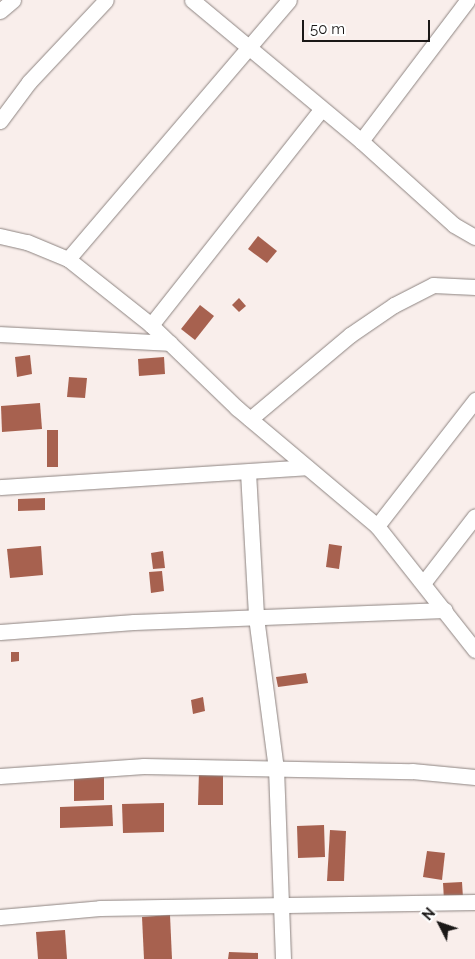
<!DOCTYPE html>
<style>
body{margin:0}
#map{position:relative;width:475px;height:959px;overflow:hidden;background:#f9eeeb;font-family:Raleway,sans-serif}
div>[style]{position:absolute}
.building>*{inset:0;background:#a7614f}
.roads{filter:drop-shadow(0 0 1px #8d8481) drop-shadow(0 0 1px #8d8481)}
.minor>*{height:15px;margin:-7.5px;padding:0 7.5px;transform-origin:7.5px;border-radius:7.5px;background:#fff}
span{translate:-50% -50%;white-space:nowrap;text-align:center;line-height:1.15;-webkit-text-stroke:5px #fff;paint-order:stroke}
.north{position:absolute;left:415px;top:899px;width:50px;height:50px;-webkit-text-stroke:4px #fff;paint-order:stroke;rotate:311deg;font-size:14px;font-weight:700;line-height:20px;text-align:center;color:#1b1817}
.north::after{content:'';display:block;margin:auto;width:18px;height:22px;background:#1b1817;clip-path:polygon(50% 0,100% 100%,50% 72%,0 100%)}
.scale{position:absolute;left:302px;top:20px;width:128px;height:22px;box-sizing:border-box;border:2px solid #1b1817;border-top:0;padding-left:6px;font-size:15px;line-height:18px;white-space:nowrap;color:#1b1817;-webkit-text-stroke:4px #fff;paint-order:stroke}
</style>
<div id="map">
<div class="building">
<div style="clip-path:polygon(258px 236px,277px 251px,267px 263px,248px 249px)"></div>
<div style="clip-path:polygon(239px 298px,246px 306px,239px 312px,232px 305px)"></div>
<div style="clip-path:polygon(200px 305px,214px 316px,195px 340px,181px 329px)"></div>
<div style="clip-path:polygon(30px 355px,32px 374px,17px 377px,15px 357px)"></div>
<div style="clip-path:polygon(164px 357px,165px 374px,139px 376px,138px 359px)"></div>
<div style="clip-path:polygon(69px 377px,87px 378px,85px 398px,67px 397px)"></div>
<div style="clip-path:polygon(40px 403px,42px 429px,2px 432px,1px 406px)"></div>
<div style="clip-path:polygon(47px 430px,58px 430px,58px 467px,47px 467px)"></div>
<div style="clip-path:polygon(45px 498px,45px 510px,18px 511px,18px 499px)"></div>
<div style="clip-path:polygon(329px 544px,342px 546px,339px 569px,326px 567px)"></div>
<div style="clip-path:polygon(41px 546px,43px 575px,10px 578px,7px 549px)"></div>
<div style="clip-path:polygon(163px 551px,165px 568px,153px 569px,151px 553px)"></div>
<div style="clip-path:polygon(162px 571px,164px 591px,151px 593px,149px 572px)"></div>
<div style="clip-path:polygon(11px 652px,19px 652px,19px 661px,11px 662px)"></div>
<div style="clip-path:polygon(306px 673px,308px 683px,278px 687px,276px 677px)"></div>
<div style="clip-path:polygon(203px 697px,205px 711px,193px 714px,191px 700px)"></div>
<div style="clip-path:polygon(199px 771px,223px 772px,223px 805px,198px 805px)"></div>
<div style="clip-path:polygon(74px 774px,104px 774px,104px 800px,74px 801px)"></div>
<div style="clip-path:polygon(164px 803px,164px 832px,123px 833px,122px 804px)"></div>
<div style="clip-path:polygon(112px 805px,113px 826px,60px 828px,60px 807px)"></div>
<div style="clip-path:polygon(324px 825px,325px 857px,298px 858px,297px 826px)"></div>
<div style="clip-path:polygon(330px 830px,346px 831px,344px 881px,327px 881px)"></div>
<div style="clip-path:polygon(427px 851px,445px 853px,442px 880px,423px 877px)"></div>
<div style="clip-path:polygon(462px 882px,463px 898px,444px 900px,443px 883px)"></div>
<div style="clip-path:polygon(170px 915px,172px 959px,144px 959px,142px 917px)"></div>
<div style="clip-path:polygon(65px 930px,67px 959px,38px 959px,36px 932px)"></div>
<div style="clip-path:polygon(229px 952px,258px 953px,258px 959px,228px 959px)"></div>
</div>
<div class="roads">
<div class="minor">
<div style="left:192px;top:0;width:220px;rotate:39.8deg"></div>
<div style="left:361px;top:141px;width:125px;rotate:42.1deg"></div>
<div style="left:454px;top:225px;width:24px;rotate:30deg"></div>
<div style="left:0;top:11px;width:17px;rotate:-40deg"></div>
<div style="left:0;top:121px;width:49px;rotate:-53.4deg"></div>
<div style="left:29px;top:82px;width:112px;rotate:-46.8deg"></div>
<div style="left:361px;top:141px;width:176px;rotate:-52.9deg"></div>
<div style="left:0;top:236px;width:28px;rotate:13deg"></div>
<div style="left:27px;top:242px;width:44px;rotate:22.5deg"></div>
<div style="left:68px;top:259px;width:106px;rotate:38.5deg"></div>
<div style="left:151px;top:325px;width:120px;rotate:44deg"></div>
<div style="left:237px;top:408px;width:183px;rotate:40.1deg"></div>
<div style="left:377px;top:526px;width:158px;rotate:51.7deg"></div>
<div style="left:68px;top:259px;width:340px;rotate:-49.5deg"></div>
<div style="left:151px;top:325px;width:274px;rotate:-51.7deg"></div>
<div style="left:0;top:334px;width:170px;rotate:3deg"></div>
<div style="left:250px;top:419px;width:131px;rotate:-40deg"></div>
<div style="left:350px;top:335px;width:53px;rotate:-34.3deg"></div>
<div style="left:394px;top:305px;width:44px;rotate:-27.1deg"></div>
<div style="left:433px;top:285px;width:42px;rotate:2.7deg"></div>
<div style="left:248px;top:472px;width:145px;rotate:86.8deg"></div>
<div style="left:256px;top:617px;width:152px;rotate:82.5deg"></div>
<div style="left:276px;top:768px;width:191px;rotate:87.9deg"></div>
<div style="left:0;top:487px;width:307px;rotate:-3.7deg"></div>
<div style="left:377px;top:526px;width:160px;rotate:-52.1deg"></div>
<div style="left:424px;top:582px;width:83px;rotate:-52.3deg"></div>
<div style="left:0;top:632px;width:134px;rotate:-4.3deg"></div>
<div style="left:134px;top:622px;width:311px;rotate:-2.2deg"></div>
<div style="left:0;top:776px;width:144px;rotate:-4deg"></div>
<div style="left:144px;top:766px;width:268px;rotate:1.1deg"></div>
<div style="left:412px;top:771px;width:63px;rotate:5.4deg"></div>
<div style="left:0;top:917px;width:100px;rotate:-5.1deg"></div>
<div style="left:100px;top:908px;width:375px;rotate:-0.9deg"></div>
</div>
</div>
<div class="north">N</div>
<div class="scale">50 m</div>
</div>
